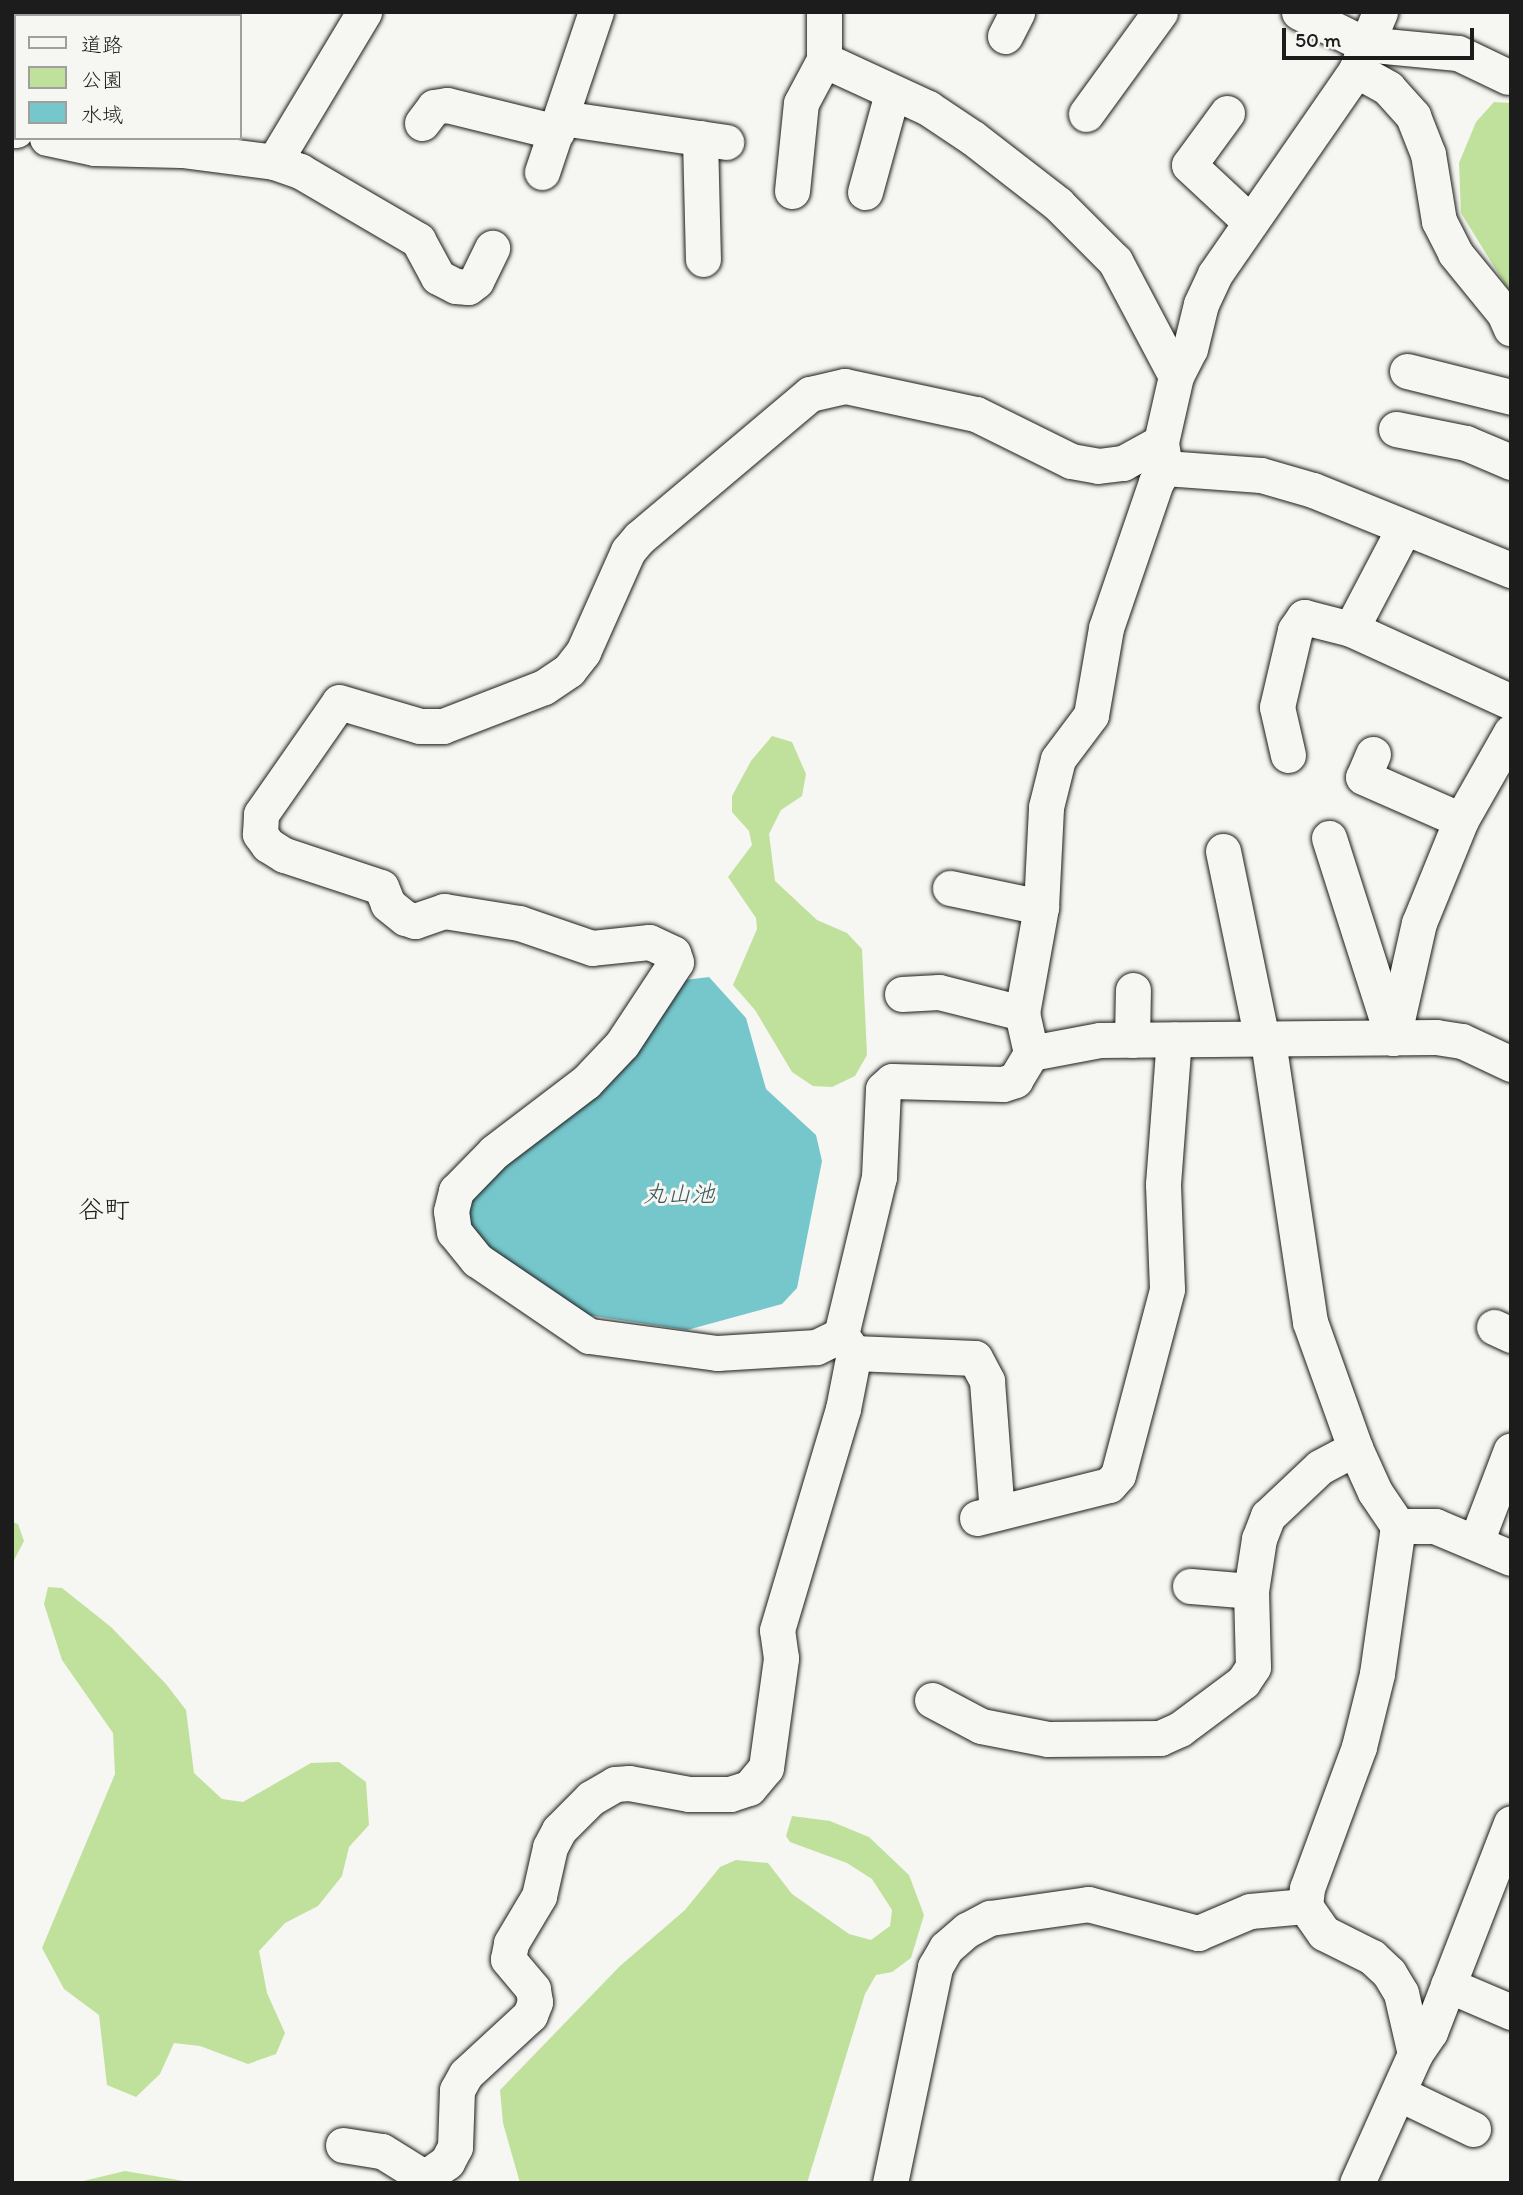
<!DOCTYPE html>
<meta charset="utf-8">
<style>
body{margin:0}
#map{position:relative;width:1523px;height:2195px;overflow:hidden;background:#f6f6f2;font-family:Itim,"Klee One",sans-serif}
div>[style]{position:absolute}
.green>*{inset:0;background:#c0e19b}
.water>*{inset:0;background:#76c7cc}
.roads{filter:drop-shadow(0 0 2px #1c1c1c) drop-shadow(0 0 2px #1c1c1c)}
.minor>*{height:35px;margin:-17.5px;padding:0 17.5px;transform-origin:17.5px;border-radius:17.5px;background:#f6f6f2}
span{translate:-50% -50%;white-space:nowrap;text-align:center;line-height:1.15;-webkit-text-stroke:6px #f6f6f2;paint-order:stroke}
.water-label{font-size:24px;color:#3c585a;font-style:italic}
.quarter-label{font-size:26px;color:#1c1c1c}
.frame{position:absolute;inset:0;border:14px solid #1c1c1c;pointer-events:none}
.legend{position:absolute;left:14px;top:14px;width:228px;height:126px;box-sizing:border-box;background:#f6f6f2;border:2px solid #9f9f9c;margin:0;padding:9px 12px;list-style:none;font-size:21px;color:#1c1c1c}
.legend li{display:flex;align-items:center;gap:14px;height:35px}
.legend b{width:35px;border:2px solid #9f9f9c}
.scale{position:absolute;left:1282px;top:28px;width:192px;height:32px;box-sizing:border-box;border:4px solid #1c1c1c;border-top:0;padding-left:9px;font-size:21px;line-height:24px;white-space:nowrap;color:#1c1c1c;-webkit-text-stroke:5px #f6f6f2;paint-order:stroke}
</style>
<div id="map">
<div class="green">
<div style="clip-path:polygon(1494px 102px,1511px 103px,1511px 294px,1461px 213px,1459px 163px,1476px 122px)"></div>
<div style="clip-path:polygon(772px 736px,792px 742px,806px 774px,802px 796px,781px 810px,769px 834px,775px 881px,817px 920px,847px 933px,862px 949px,867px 1055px,855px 1076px,832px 1087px,813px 1086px,792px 1072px,755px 1010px,733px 985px,757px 929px,756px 918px,728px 877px,752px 845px,749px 831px,732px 812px,732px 796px,751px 761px)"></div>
<div style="clip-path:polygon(12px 1522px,18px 1524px,24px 1541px,12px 1564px)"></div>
<div style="clip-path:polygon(48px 1587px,62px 1588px,111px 1627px,166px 1684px,186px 1710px,194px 1773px,222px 1799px,243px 1802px,311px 1763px,339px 1762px,366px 1782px,369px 1825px,349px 1847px,342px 1876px,318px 1906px,285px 1923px,259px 1951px,267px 1993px,285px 2033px,276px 2054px,248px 2064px,200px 2046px,174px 2043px,160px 2074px,136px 2097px,107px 2085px,99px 2015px,64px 1989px,42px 1948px,115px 1774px,113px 1733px,62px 1660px,44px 1604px)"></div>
<div style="clip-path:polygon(792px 1816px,830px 1821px,869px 1837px,909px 1875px,924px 1915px,911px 1958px,892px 1972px,876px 1975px,865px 1994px,807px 2183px,520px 2183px,503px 2123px,500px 2090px,620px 1966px,685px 1910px,720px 1867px,736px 1860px,768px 1863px,792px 1894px,849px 1934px,871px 1940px,890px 1926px,892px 1910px,872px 1879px,847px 1863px,790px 1842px,786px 1836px)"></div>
<div style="clip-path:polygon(125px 2171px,184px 2181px,186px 2183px,75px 2183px)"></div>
</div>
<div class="water">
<div style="clip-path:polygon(709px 977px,746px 1018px,766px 1089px,816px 1135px,822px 1161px,797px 1288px,782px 1304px,687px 1330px,587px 1315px,474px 1245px,460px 1213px,477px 1187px,677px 981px)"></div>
</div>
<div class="roads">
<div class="minor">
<div style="left:824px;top:12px;width:48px;rotate:90deg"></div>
<div style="left:824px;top:60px;width:115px;rotate:24.8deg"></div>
<div style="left:928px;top:108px;width:54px;rotate:33.7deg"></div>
<div style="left:973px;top:138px;width:108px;rotate:37.8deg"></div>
<div style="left:1058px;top:204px;width:81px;rotate:45deg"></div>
<div style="left:1115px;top:261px;width:130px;rotate:62.1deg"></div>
<div style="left:1299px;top:12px;width:72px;rotate:26.2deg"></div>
<div style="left:1364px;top:44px;width:94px;rotate:5.5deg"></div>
<div style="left:1458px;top:53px;width:55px;rotate:25.6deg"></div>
<div style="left:1005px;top:36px;width:27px;rotate:-63deg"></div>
<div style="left:1356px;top:70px;width:37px;rotate:29deg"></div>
<div style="left:1388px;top:88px;width:38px;rotate:48deg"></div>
<div style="left:1413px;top:116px;width:41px;rotate:68.5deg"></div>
<div style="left:1428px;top:154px;width:68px;rotate:80.7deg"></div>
<div style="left:1439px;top:221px;width:36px;rotate:63deg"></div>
<div style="left:1455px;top:253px;width:77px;rotate:50.8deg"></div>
<div style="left:1504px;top:313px;width:17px;rotate:66deg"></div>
<div style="left:1227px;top:113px;width:64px;rotate:126.2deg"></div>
<div style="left:1189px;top:165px;width:81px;rotate:43deg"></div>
<div style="left:1086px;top:114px;width:126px;rotate:-54deg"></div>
<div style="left:562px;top:118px;width:166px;rotate:8.3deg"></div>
<div style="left:422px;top:123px;width:20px;rotate:-53deg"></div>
<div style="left:434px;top:107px;width:13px;rotate:-9deg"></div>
<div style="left:447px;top:105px;width:113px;rotate:13.8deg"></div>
<div style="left:12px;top:129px;width:4px;rotate:14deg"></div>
<div style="left:47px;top:138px;width:48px;rotate:12deg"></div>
<div style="left:94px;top:148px;width:88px;rotate:1.3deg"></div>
<div style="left:182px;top:150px;width:93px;rotate:7.4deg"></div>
<div style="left:274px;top:162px;width:175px;rotate:-59deg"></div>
<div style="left:700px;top:138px;width:121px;rotate:88.6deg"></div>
<div style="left:274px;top:162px;width:28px;rotate:19deg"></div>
<div style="left:300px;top:171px;width:137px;rotate:30.3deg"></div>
<div style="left:418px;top:240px;width:42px;rotate:61.6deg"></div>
<div style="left:438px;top:277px;width:20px;rotate:27deg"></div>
<div style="left:456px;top:286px;width:12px;rotate:5deg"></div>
<div style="left:468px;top:287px;width:10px;rotate:-37deg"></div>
<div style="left:476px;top:281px;width:37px;rotate:-64deg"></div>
<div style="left:542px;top:172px;width:169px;rotate:-71.4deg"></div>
<div style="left:792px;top:191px;width:88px;rotate:-84.2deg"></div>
<div style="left:801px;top:103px;width:49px;rotate:-61.9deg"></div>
<div style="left:865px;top:192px;width:103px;rotate:-74.7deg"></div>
<div style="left:1407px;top:371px;width:107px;rotate:14deg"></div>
<div style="left:1396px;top:429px;width:71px;rotate:11.3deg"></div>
<div style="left:1466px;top:443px;width:49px;rotate:22.9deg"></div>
<div style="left:1165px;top:468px;width:96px;rotate:4.2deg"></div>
<div style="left:1261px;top:475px;width:54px;rotate:16.1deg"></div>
<div style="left:1313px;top:490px;width:214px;rotate:22deg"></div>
<div style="left:1404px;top:528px;width:114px;rotate:117.7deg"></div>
<div style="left:1351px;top:629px;width:176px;rotate:24.5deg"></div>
<div style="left:1373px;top:754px;width:25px;rotate:113deg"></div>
<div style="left:1363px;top:777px;width:107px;rotate:23.7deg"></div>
<div style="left:1288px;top:755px;width:49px;rotate:-102.9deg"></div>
<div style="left:1277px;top:707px;width:79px;rotate:-76.8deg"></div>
<div style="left:1295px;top:630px;width:16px;rotate:-55deg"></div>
<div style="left:1304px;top:617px;width:49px;rotate:14.3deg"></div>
<div style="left:1329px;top:838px;width:210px;rotate:72.3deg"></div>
<div style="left:1223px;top:851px;width:193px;rotate:78.3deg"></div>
<div style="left:950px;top:888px;width:93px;rotate:11.8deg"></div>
<div style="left:902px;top:994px;width:37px;rotate:-3deg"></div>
<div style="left:939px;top:992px;width:86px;rotate:14.2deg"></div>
<div style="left:1393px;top:1038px;width:118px;rotate:-77.3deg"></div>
<div style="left:1419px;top:923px;width:111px;rotate:-67.8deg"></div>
<div style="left:1461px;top:820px;width:101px;rotate:-60.4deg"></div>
<div style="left:1132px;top:1040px;width:50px;rotate:-88.9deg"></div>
<div style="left:1268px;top:1041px;width:284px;rotate:81.5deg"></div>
<div style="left:1310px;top:1322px;width:134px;rotate:70.3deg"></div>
<div style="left:1355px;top:1448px;width:48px;rotate:65.6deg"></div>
<div style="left:1375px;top:1492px;width:41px;rotate:55.9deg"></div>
<div style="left:1398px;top:1526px;width:149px;rotate:98.1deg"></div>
<div style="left:1377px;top:1674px;width:75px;rotate:103.9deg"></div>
<div style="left:1359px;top:1747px;width:150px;rotate:110.2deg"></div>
<div style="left:1307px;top:1888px;width:18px;rotate:96deg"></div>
<div style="left:1305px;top:1906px;width:33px;rotate:55deg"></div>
<div style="left:1324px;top:1933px;width:54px;rotate:26.6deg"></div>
<div style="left:1372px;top:1957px;width:23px;rotate:43deg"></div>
<div style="left:1389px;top:1973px;width:23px;rotate:59deg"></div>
<div style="left:1401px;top:1993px;width:63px;rotate:77.1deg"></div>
<div style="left:1415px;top:2054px;width:141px;rotate:114.2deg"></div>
<div style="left:1031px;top:1053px;width:41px;rotate:-102.7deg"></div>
<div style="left:1022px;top:1013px;width:108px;rotate:-79.8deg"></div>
<div style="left:1041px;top:907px;width:100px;rotate:-87.1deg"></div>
<div style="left:1046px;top:807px;width:49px;rotate:-76deg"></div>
<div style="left:1058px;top:759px;width:55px;rotate:-53.1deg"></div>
<div style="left:1091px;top:715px;width:88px;rotate:-80.2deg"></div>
<div style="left:1106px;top:628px;width:154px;rotate:-71.1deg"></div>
<div style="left:1156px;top:482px;width:17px;rotate:-57deg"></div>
<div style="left:1165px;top:468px;width:26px;rotate:-99deg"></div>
<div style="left:1161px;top:442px;width:68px;rotate:-77.2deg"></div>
<div style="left:1176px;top:376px;width:30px;rotate:-63deg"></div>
<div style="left:1190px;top:349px;width:46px;rotate:-76.3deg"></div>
<div style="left:1201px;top:304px;width:33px;rotate:-65deg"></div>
<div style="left:1215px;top:274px;width:248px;rotate:-55.3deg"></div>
<div style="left:1356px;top:70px;width:63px;rotate:-67.5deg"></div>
<div style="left:1494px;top:1327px;width:19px;rotate:25deg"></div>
<div style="left:841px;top:1335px;width:28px;rotate:154deg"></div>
<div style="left:816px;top:1347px;width:99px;rotate:176.5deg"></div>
<div style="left:717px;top:1353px;width:129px;rotate:-172.4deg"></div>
<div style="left:589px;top:1336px;width:135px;rotate:-145.8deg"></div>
<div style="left:477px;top:1260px;width:36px;rotate:-129deg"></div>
<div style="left:454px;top:1232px;width:21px;rotate:-98deg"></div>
<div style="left:451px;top:1211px;width:21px;rotate:-76deg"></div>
<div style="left:456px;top:1191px;width:54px;rotate:-45.7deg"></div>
<div style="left:494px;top:1152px;width:116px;rotate:-37.3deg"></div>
<div style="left:586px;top:1082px;width:52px;rotate:-46.5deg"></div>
<div style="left:622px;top:1044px;width:98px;rotate:-56.6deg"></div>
<div style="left:676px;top:962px;width:9px;rotate:-108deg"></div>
<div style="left:673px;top:953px;width:26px;rotate:-155deg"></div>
<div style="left:649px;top:942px;width:57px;rotate:174deg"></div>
<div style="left:592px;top:948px;width:77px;rotate:-161.1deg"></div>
<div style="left:519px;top:923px;width:76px;rotate:-170.9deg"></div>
<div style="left:444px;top:911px;width:31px;rotate:161deg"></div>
<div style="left:415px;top:921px;width:10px;rotate:-163deg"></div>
<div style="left:405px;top:918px;width:22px;rotate:-141deg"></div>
<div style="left:388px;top:904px;width:18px;rotate:-112deg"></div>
<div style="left:381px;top:887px;width:102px;rotate:-161.7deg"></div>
<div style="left:284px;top:855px;width:19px;rotate:-148deg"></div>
<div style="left:268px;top:845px;width:14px;rotate:-126deg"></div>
<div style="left:260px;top:834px;width:20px;rotate:-87deg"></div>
<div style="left:261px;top:814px;width:136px;rotate:-55.1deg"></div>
<div style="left:339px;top:702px;width:84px;rotate:16.5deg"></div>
<div style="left:420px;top:726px;width:23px"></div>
<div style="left:443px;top:726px;width:108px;rotate:-21.1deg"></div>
<div style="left:544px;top:687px;width:30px;rotate:-34deg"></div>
<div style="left:569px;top:670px;width:23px;rotate:-52deg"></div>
<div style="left:583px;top:652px;width:111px;rotate:-66deg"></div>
<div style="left:628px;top:551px;width:17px;rotate:-50deg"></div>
<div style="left:639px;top:538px;width:224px;rotate:-40.1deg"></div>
<div style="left:810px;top:394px;width:36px;rotate:-13deg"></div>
<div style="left:845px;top:386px;width:134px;rotate:12.1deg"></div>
<div style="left:976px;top:414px;width:106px;rotate:26.3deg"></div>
<div style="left:1071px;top:461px;width:27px;rotate:10deg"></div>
<div style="left:1098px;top:466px;width:25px;rotate:-7deg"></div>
<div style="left:1123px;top:463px;width:43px;rotate:-28.9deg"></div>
<div style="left:854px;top:1353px;width:121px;rotate:2.4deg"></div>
<div style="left:975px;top:1358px;width:26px;rotate:62deg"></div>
<div style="left:987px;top:1381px;width:132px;rotate:85.7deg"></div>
<div style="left:977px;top:1518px;width:136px;rotate:-14deg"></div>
<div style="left:1109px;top:1485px;width:13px;rotate:-48deg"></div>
<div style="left:1118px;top:1475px;width:192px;rotate:-75.2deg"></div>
<div style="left:1167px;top:1289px;width:105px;rotate:-92.2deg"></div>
<div style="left:1163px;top:1184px;width:145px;rotate:-85.7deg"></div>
<div style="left:1398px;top:1526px;width:37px"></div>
<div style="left:1435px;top:1526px;width:82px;rotate:22.8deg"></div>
<div style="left:1476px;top:1542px;width:98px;rotate:-69.2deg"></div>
<div style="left:1190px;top:1586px;width:61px;rotate:4.7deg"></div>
<div style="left:932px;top:1700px;width:55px;rotate:28deg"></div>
<div style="left:981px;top:1726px;width:68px;rotate:11deg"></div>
<div style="left:1048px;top:1739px;width:112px;rotate:-0.5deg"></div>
<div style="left:1160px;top:1738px;width:22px;rotate:-24deg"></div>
<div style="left:1180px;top:1729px;width:79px;rotate:-36.7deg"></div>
<div style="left:1243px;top:1682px;width:18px;rotate:-56deg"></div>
<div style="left:1253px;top:1667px;width:76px;rotate:-91.5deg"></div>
<div style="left:1251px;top:1591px;width:53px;rotate:-81.3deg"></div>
<div style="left:1259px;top:1539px;width:25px;rotate:-69deg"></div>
<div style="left:1268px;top:1516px;width:71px;rotate:-43.3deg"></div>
<div style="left:1320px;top:1467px;width:40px;rotate:-28deg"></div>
<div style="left:1448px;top:1985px;width:69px;rotate:23.2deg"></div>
<div style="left:1415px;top:2054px;width:27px;rotate:-56deg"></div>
<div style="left:1430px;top:2032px;width:224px;rotate:-68.8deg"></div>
<div style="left:1400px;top:2094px;width:81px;rotate:25.6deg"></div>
<div style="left:343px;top:2145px;width:39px;rotate:9deg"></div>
<div style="left:382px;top:2151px;width:44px;rotate:31.9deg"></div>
<div style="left:419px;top:2174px;width:11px"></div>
<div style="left:430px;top:2174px;width:21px;rotate:-35deg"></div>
<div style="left:447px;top:2162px;width:17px;rotate:-62deg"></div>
<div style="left:455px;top:2147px;width:57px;rotate:-88deg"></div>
<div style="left:457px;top:2090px;width:18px;rotate:-61deg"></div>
<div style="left:466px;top:2074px;width:87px;rotate:-42.7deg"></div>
<div style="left:530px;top:2015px;width:14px;rotate:-69deg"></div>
<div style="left:535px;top:2002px;width:13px;rotate:-99deg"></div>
<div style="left:533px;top:1989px;width:39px;rotate:-130deg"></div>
<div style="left:508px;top:1959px;width:16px;rotate:-79deg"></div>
<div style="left:511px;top:1943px;width:55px;rotate:-59.2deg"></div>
<div style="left:539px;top:1896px;width:50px;rotate:-77.3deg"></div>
<div style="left:550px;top:1847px;width:19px;rotate:-62deg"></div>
<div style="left:559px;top:1830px;width:45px;rotate:-45deg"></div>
<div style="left:591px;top:1798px;width:28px;rotate:-30deg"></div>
<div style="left:615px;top:1784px;width:14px;rotate:-4deg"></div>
<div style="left:629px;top:1783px;width:61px;rotate:10.4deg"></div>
<div style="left:689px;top:1794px;width:41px"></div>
<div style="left:730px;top:1794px;width:20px;rotate:-18deg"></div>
<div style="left:749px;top:1788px;width:26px;rotate:-50deg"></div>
<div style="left:766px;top:1768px;width:111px;rotate:-82.2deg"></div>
<div style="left:781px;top:1658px;width:28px;rotate:-98deg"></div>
<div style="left:777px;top:1630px;width:231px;rotate:-73.4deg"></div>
<div style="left:843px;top:1409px;width:57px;rotate:-78.9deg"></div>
<div style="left:854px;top:1353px;width:22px;rotate:-126deg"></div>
<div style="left:841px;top:1335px;width:163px;rotate:-76.5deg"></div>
<div style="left:879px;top:1177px;width:88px;rotate:-87.4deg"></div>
<div style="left:883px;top:1089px;width:12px;rotate:-42deg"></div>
<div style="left:892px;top:1081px;width:111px;rotate:1.5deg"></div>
<div style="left:1003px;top:1084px;width:13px;rotate:-18deg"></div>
<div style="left:1015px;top:1080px;width:31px;rotate:-59deg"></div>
<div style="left:1031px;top:1053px;width:70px;rotate:-10.7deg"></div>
<div style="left:1100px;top:1040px;width:336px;rotate:-0.5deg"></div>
<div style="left:1436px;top:1037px;width:26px;rotate:9deg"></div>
<div style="left:1462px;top:1041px;width:54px;rotate:25.1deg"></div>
<div style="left:890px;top:2183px;width:221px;rotate:-78.2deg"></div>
<div style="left:935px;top:1967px;width:22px;rotate:-60deg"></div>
<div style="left:946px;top:1948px;width:28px;rotate:-41deg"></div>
<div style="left:967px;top:1930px;width:26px;rotate:-28deg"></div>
<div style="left:990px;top:1918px;width:99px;rotate:-8.1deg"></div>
<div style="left:1088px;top:1904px;width:114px;rotate:14.8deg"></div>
<div style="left:1198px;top:1933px;width:56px;rotate:-22.9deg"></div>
<div style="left:1250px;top:1911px;width:55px;rotate:-5.2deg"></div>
</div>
</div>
<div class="water-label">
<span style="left:679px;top:1194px">丸山池</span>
</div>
<div class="quarter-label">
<span style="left:104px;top:1210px">谷町</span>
</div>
<div class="frame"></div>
<ul class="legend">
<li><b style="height:9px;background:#f6f6f2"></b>道路</li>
<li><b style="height:19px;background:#c0e19b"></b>公園</li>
<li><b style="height:19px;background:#76c7cc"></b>水域</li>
</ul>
<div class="scale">50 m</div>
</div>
